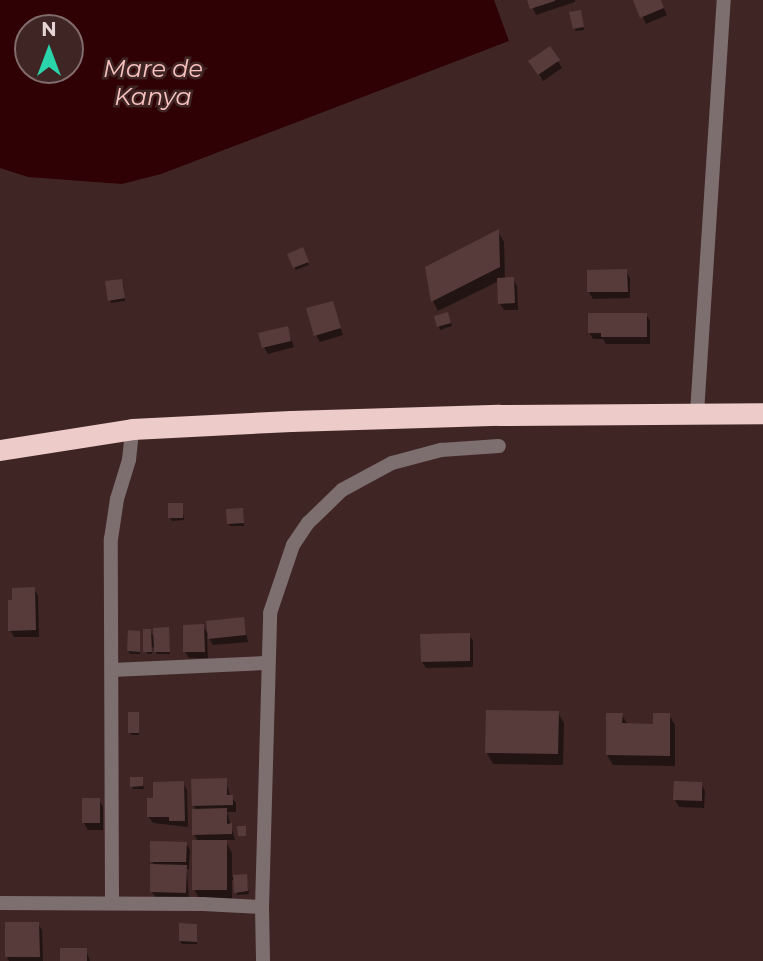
<!DOCTYPE html>
<style>
body{margin:0}
#map{position:relative;width:763px;height:961px;overflow:hidden;background:#3f2625;font-family:Montserrat,sans-serif}
div>[style]{position:absolute}
.water>*{inset:0;background:#2f0004}
.shadow>*{inset:0;background:#0007}
.building>*{inset:0;background:#563b3a}
.street>*{height:14px;margin:-7px;padding:0 7px;transform-origin:7px;border-radius:7px;background:#7d6f6f}
.highway>*{height:21px;margin:-10.5px;padding:0 10.5px;transform-origin:10.5px;border-radius:10.5px;background:#eccbc9}
span{translate:-50% -50%;white-space:nowrap;text-align:center;line-height:1.15;-webkit-text-stroke:5px #3f2625;paint-order:stroke}
.water-label{font-size:24px;color:#fac2bf;font-style:italic}
.north{position:absolute;left:14px;top:14px;width:70px;height:70px;box-sizing:border-box;background:#3f2625;border:2px solid #816c6b;border-radius:50%;rotate:0deg;font-size:19px;font-weight:700;line-height:28px;text-align:center;color:#e5d4d3}
.north::after{content:'';display:block;margin:auto;width:24px;height:32px;background:#2ad5ac;clip-path:polygon(50% 0,100% 100%,50% 72%,0 100%)}
</style>
<div id="map">
<div class="water">
<div style="clip-path:polygon(evenodd,0 0,494px 0,509px 41px,161px 174px,122px 184px,28px 177px,0 168px,0 0,70px 28px,70px 70px,28px 70px,28px 28px,70px 28px)"></div>
</div>
<div class="shadow">
<div style="clip-path:polygon(529px 0,575px 0,575px 2px,536px 15px)"></div>
<div style="clip-path:polygon(635px 0,660px 0,667px 15px,646px 24px)"></div>
<div style="clip-path:polygon(581px 14px,584px 30px,576px 31px,574px 29px)"></div>
<div style="clip-path:polygon(550px 48px,562px 68px,543px 81px,531px 61px)"></div>
<div style="clip-path:polygon(498px 232px,504px 242px,505px 280px,513px 279px,517px 286px,518px 310px,504px 310px,500px 304px,499px 281px,438px 311px,433px 301px,427px 268px)"></div>
<div style="clip-path:polygon(302px 250px,309px 265px,296px 270px,289px 255px)"></div>
<div style="clip-path:polygon(626px 271px,630px 278px,630px 298px,593px 299px,589px 292px)"></div>
<div style="clip-path:polygon(123px 283px,125px 301px,111px 303px,110px 300px)"></div>
<div style="clip-path:polygon(332px 303px,343px 335px,320px 342px,316px 335px)"></div>
<div style="clip-path:polygon(646px 314px,650px 321px,650px 344px,606px 344px,603px 339px,593px 339px,589px 332px)"></div>
<div style="clip-path:polygon(436px 317px,449px 317px,452px 326px,440px 330px)"></div>
<div style="clip-path:polygon(287px 328px,294px 347px,268px 354px,264px 347px)"></div>
<div style="clip-path:polygon(182px 505px,184px 520px,172px 521px,170px 518px)"></div>
<div style="clip-path:polygon(243px 512px,244px 526px,230px 526px,229px 524px)"></div>
<div style="clip-path:polygon(34px 589px,38px 596px,39px 637px,14px 637px,10px 630px)"></div>
<div style="clip-path:polygon(243px 619px,248px 642px,213px 645px,207px 635px,208px 658px,189px 658px,185px 652px,203px 626px,209px 636px)"></div>
<div style="clip-path:polygon(168px 629px,170px 654px,157px 654px,152px 646px,152px 654px,147px 654px,150px 631px,155px 639px)"></div>
<div style="clip-path:polygon(139px 632px,140px 654px,130px 654px,128px 651px)"></div>
<div style="clip-path:polygon(469px 635px,473px 641px,473px 667px,426px 668px,422px 662px)"></div>
<div style="clip-path:polygon(487px 712px,558px 713px,564px 723px,563px 765px,493px 764px,487px 753px)"></div>
<div style="clip-path:polygon(138px 714px,139px 735px,131px 735px,130px 732px)"></div>
<div style="clip-path:polygon(622px 715px,628px 725px,655px 725px,669px 715px,675px 725px,675px 766px,613px 765px,607px 755px)"></div>
<div style="clip-path:polygon(142px 778px,144px 789px,133px 789px,132px 786px)"></div>
<div style="clip-path:polygon(226px 780px,230px 796px,236px 803px,236px 812px,227px 812px,235px 840px,225px 840px,232px 853px,232px 877px,246px 876px,249px 894px,237px 895px,235px 880px,232px 880px,232px 900px,200px 900px,194px 889px,198px 842px,194px 834px,196px 811px,194px 806px)"></div>
<div style="clip-path:polygon(183px 783px,187px 790px,188px 827px,153px 823px,149px 817px)"></div>
<div style="clip-path:polygon(701px 784px,705px 791px,704px 808px,679px 807px,675px 800px)"></div>
<div style="clip-path:polygon(99px 800px,103px 807px,103px 830px,88px 830px,84px 823px)"></div>
<div style="clip-path:polygon(186px 843px,190px 850px,189px 869px,187px 869px,189px 899px,156px 898px,152px 892px,154px 866px,152px 861px)"></div>
<div style="clip-path:polygon(38px 924px,42px 930px,43px 961px,9px 961px,7px 957px)"></div>
<div style="clip-path:polygon(196px 925px,197px 944px,182px 944px,180px 941px)"></div>
<div style="clip-path:polygon(86px 950px,90px 961px,62px 961px)"></div>
</div>
<div class="building">
<div style="clip-path:polygon(527px 0,555px 0,555px 1px,530px 9px)"></div>
<div style="clip-path:polygon(633px 0,661px 0,664px 8px,640px 18px)"></div>
<div style="clip-path:polygon(581px 10px,584px 27px,573px 29px,569px 12px)"></div>
<div style="clip-path:polygon(550px 46px,560px 60px,538px 75px,528px 61px)"></div>
<div style="clip-path:polygon(499px 229px,500px 267px,431px 302px,425px 267px)"></div>
<div style="clip-path:polygon(303px 247px,309px 262px,293px 268px,287px 254px)"></div>
<div style="clip-path:polygon(627px 269px,628px 292px,587px 292px,587px 270px)"></div>
<div style="clip-path:polygon(514px 277px,515px 303px,498px 304px,497px 278px)"></div>
<div style="clip-path:polygon(122px 279px,125px 298px,108px 301px,105px 281px)"></div>
<div style="clip-path:polygon(333px 301px,341px 328px,314px 336px,306px 308px)"></div>
<div style="clip-path:polygon(448px 312px,451px 323px,437px 327px,434px 316px)"></div>
<div style="clip-path:polygon(588px 313px,647px 313px,647px 337px,601px 337px,601px 333px,588px 333px)"></div>
<div style="clip-path:polygon(288px 326px,291px 341px,262px 348px,258px 333px)"></div>
<div style="clip-path:polygon(168px 503px,183px 503px,183px 518px,168px 518px)"></div>
<div style="clip-path:polygon(243px 508px,244px 523px,227px 524px,226px 509px)"></div>
<div style="clip-path:polygon(35px 587px,36px 630px,8px 631px,8px 600px,12px 600px,12px 588px)"></div>
<div style="clip-path:polygon(244px 617px,246px 635px,208px 639px,206px 621px)"></div>
<div style="clip-path:polygon(204px 624px,205px 652px,183px 652px,183px 625px)"></div>
<div style="clip-path:polygon(169px 627px,170px 652px,154px 652px,153px 628px)"></div>
<div style="clip-path:polygon(143px 629px,151px 629px,152px 652px,143px 652px)"></div>
<div style="clip-path:polygon(128px 630px,140px 631px,140px 652px,127px 651px)"></div>
<div style="clip-path:polygon(470px 633px,470px 661px,421px 662px,420px 634px)"></div>
<div style="clip-path:polygon(486px 710px,559px 711px,558px 754px,485px 753px)"></div>
<div style="clip-path:polygon(128px 712px,139px 712px,139px 733px,128px 733px)"></div>
<div style="clip-path:polygon(606px 713px,623px 713px,622px 723px,653px 724px,653px 713px,670px 713px,670px 756px,606px 755px)"></div>
<div style="clip-path:polygon(130px 777px,143px 777px,143px 786px,130px 787px)"></div>
<div style="clip-path:polygon(227px 778px,227px 795px,233px 795px,233px 805px,192px 806px,191px 779px)"></div>
<div style="clip-path:polygon(184px 781px,185px 821px,169px 821px,169px 817px,147px 817px,147px 798px,153px 798px,153px 782px)"></div>
<div style="clip-path:polygon(674px 781px,702px 782px,702px 801px,673px 800px)"></div>
<div style="clip-path:polygon(82px 798px,100px 798px,100px 823px,82px 823px)"></div>
<div style="clip-path:polygon(227px 808px,227px 824px,232px 823px,232px 834px,192px 835px,192px 809px)"></div>
<div style="clip-path:polygon(237px 826px,246px 826px,246px 836px,238px 836px)"></div>
<div style="clip-path:polygon(192px 840px,227px 840px,227px 890px,192px 890px)"></div>
<div style="clip-path:polygon(150px 841px,187px 842px,186px 862px,150px 862px)"></div>
<div style="clip-path:polygon(150px 864px,187px 865px,186px 893px,150px 892px)"></div>
<div style="clip-path:polygon(247px 874px,248px 891px,234px 893px,233px 875px)"></div>
<div style="clip-path:polygon(5px 922px,39px 922px,40px 957px,5px 957px)"></div>
<div style="clip-path:polygon(179px 923px,197px 924px,197px 942px,179px 941px)"></div>
<div style="clip-path:polygon(60px 948px,87px 948px,87px 961px,60px 961px)"></div>
</div>
<div class="street">
<div style="left:697px;top:413px;width:414px;rotate:-86.3deg"></div>
<div style="left:112px;top:670px;width:154px;rotate:-2.6deg"></div>
<div style="left:0;top:903px;width:203px;rotate:0.3deg"></div>
<div style="left:203px;top:904px;width:59px;rotate:2.9deg"></div>
<div style="left:262px;top:907px;width:54px;rotate:88.9deg"></div>
<div style="left:112px;top:903px;width:364px;rotate:-90.2deg"></div>
<div style="left:111px;top:539px;width:40px;rotate:-81.5deg"></div>
<div style="left:117px;top:499px;width:41px;rotate:-72.9deg"></div>
<div style="left:129px;top:460px;width:31px;rotate:-84deg"></div>
<div style="left:262px;top:907px;width:294px;rotate:-88.4deg"></div>
<div style="left:270px;top:613px;width:72px;rotate:-71.3deg"></div>
<div style="left:293px;top:545px;width:27px;rotate:-56deg"></div>
<div style="left:308px;top:523px;width:47px;rotate:-44.1deg"></div>
<div style="left:342px;top:490px;width:57px;rotate:-28.4deg"></div>
<div style="left:392px;top:463px;width:51px;rotate:-14.9deg"></div>
<div style="left:441px;top:450px;width:58px;rotate:-3.9deg"></div>
</div>
<div class="highway">
<div style="left:0;top:450px;width:134px;rotate:-9deg"></div>
<div style="left:132px;top:429px;width:159px;rotate:-2.9deg"></div>
<div style="left:291px;top:421px;width:208px;rotate:-1.7deg"></div>
<div style="left:499px;top:415px;width:264px;rotate:-0.4deg"></div>
</div>
<div class="water-label">
<span style="left:153px;top:83px">Mare de<br>Kanya</span>
</div>
<div class="north">N</div>
</div>
